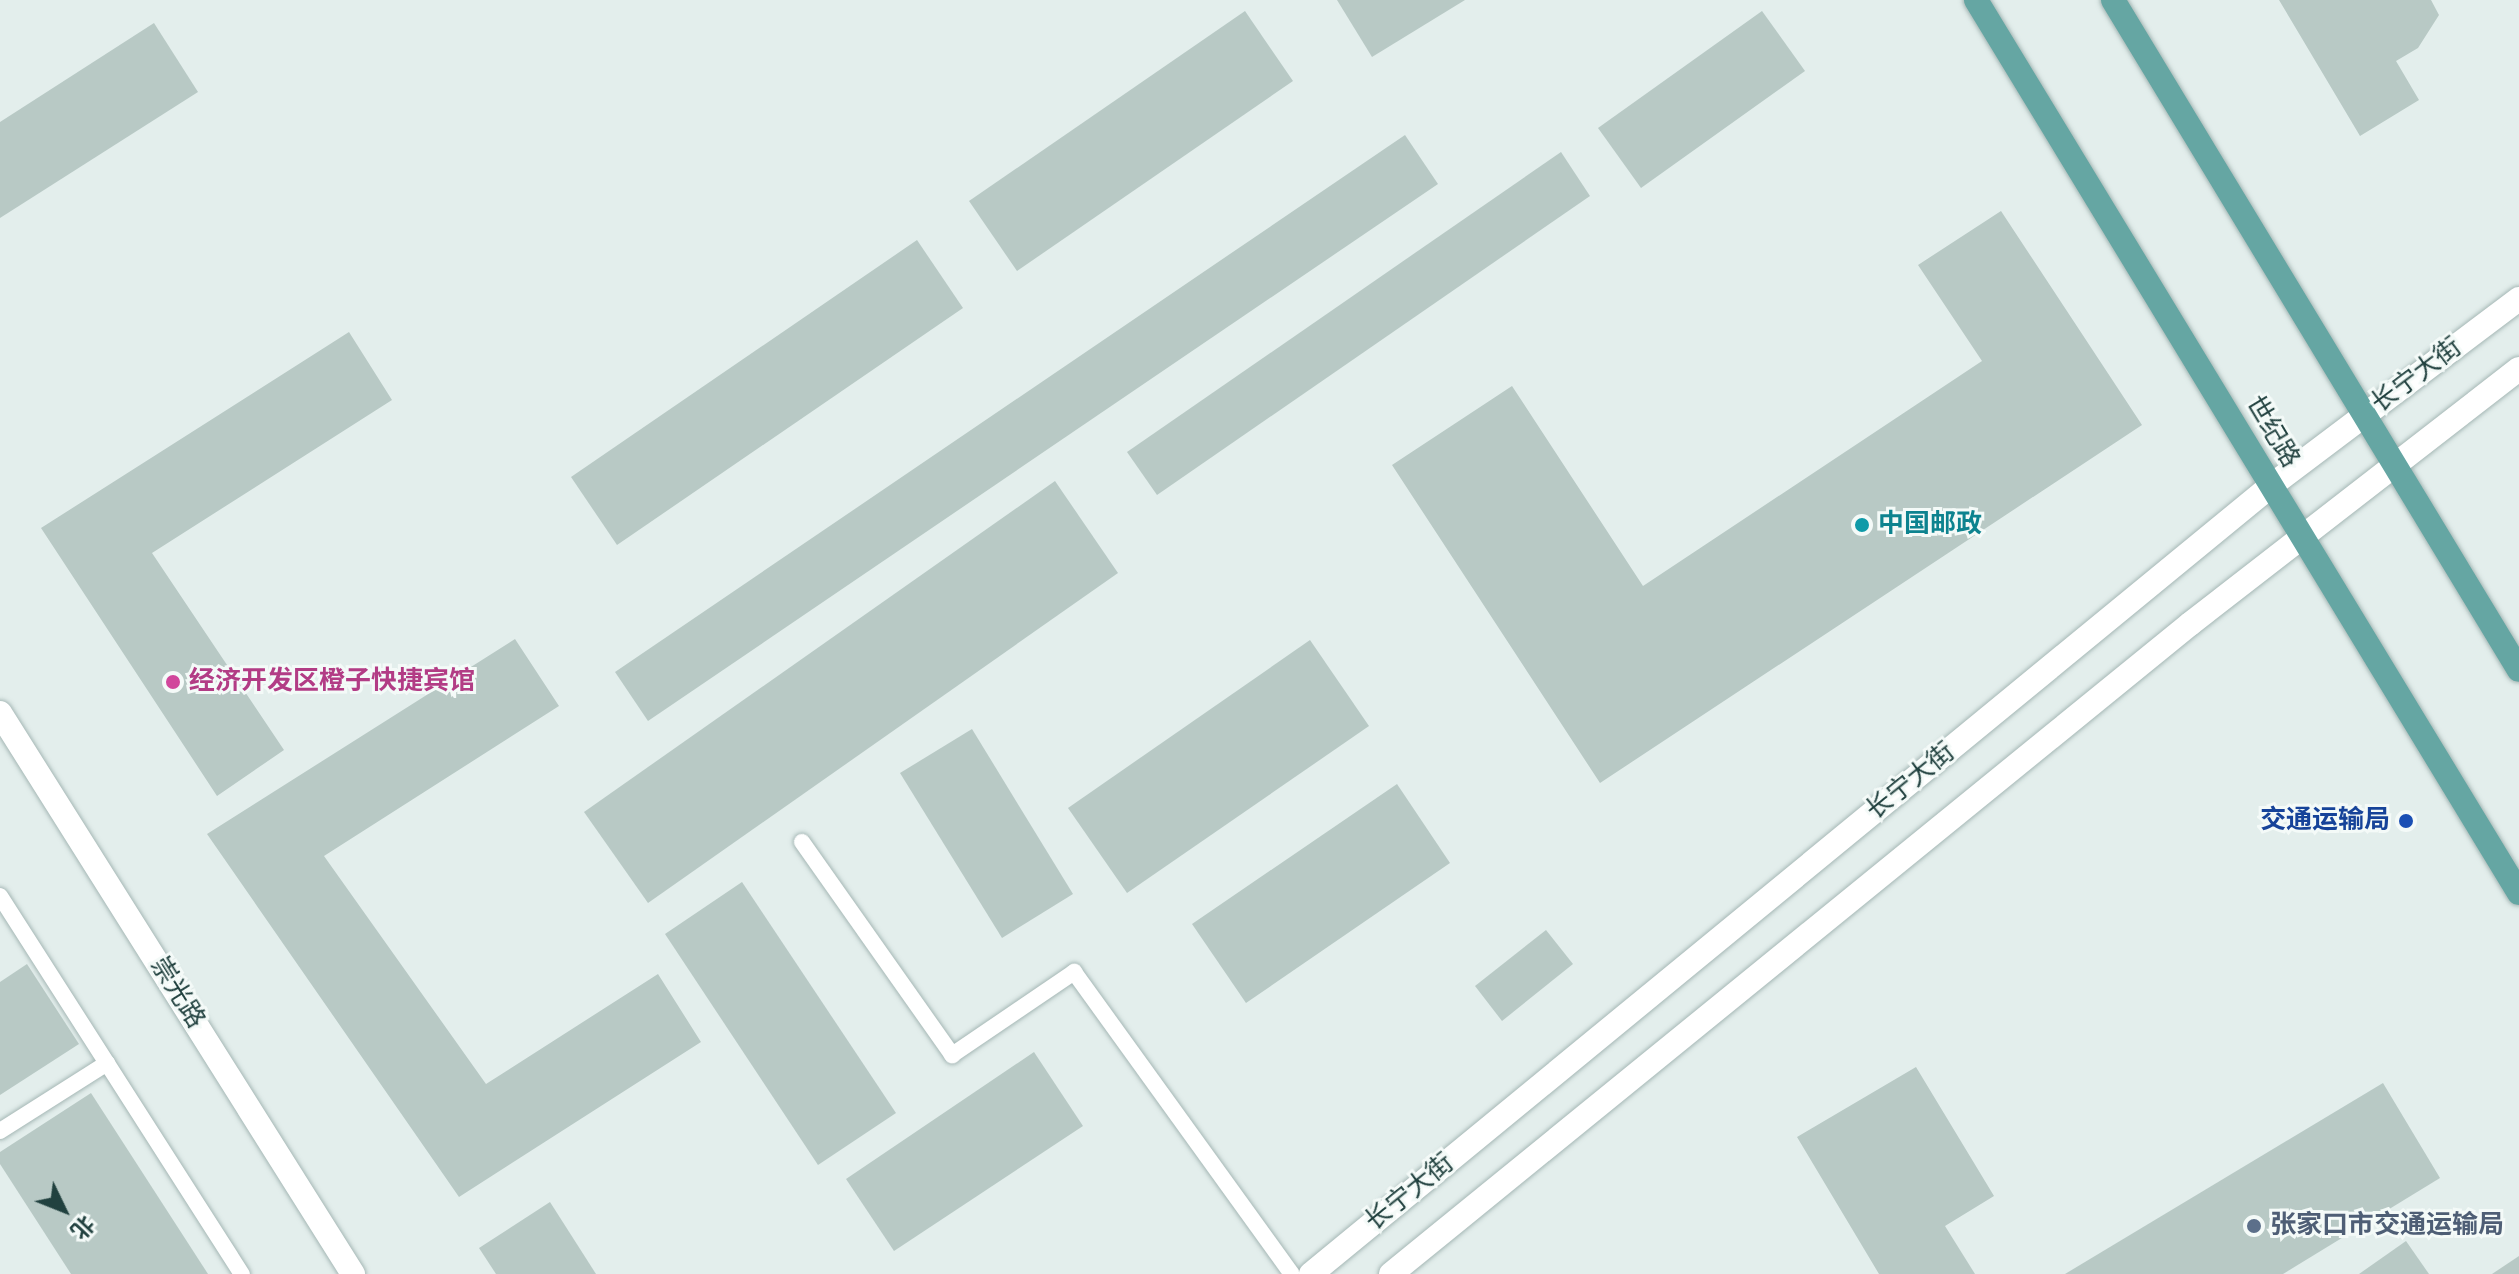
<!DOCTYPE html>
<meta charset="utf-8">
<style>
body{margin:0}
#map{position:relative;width:2519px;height:1274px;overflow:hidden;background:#e3eeec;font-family:"Sofia Sans Condensed","Noto Sans SC",sans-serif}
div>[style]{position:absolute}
.building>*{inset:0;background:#b8c9c5}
.roads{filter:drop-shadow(0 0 2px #a5b7b5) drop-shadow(0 0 2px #a5b7b5)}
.lane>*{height:16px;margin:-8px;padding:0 8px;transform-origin:8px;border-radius:8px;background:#fff}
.secondary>*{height:24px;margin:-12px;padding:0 12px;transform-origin:12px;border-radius:12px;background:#fff}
.primary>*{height:24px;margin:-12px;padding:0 12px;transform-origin:12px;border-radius:12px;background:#65a6a3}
.dots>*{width:22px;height:22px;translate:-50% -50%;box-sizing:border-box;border:4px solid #f4faf8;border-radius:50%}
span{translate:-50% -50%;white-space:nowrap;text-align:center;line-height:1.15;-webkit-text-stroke:6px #f4faf8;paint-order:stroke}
.street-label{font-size:26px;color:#21413f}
.culture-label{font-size:26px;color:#0d838f;font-weight:700}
.left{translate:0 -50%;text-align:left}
.hotel-label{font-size:26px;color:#b23c85;font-weight:700}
.transit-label{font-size:26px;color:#164399;font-weight:700}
.right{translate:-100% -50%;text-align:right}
.service-label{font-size:26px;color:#4e5e75;font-weight:700}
.north{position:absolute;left:24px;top:1170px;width:80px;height:80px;-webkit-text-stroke:6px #f4faf8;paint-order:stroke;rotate:133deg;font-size:22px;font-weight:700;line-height:32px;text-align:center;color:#21413f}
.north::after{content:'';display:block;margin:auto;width:28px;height:36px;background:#21413f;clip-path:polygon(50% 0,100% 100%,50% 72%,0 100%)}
</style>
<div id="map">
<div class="building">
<div style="clip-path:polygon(1337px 0,1465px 0,1372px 57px)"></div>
<div style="clip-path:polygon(2279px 0,2431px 0,2439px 15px,2418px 48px,2396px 61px,2419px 100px,2360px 136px)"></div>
<div style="clip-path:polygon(1245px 11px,1293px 81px,1017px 271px,969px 201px)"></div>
<div style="clip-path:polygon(1762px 11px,1805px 71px,1641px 188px,1598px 128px)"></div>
<div style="clip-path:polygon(154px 23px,198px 92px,0 218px,0 122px)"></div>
<div style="clip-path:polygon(1405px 135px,1438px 184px,648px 721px,615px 672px)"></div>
<div style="clip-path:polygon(1561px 152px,1590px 196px,1157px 495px,1127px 452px)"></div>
<div style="clip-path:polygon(2001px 211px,2142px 425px,1600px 783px,1392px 465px,1512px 386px,1643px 586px,1982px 361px,1918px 265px)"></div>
<div style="clip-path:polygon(917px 240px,963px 308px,617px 545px,571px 477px)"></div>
<div style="clip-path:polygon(349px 332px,392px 400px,152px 553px,284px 750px,217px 796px,41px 528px)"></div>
<div style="clip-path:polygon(1055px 481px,1118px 573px,648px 903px,584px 812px)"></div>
<div style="clip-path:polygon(515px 639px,559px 706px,324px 856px,486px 1084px,658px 974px,701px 1042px,459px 1197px,207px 834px)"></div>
<div style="clip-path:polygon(1310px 640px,1369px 726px,1127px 893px,1068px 808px)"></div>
<div style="clip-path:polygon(972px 729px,1073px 894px,1002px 938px,900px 773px)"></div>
<div style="clip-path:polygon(1397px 784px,1450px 863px,1246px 1003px,1192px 924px)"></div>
<div style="clip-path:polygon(742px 882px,896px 1113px,818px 1165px,665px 934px)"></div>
<div style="clip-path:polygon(1546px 930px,1573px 964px,1502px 1021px,1475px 986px)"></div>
<div style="clip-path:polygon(27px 964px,79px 1044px,0 1095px,0 982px)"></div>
<div style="clip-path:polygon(1034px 1052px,1083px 1126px,894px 1251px,846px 1179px)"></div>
<div style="clip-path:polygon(1916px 1067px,1994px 1196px,1945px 1226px,1975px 1274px,1879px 1274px,1797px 1137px)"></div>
<div style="clip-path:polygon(2383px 1083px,2440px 1178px,2283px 1274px,2065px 1274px)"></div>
<div style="clip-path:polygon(91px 1093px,208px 1274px,71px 1274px,0 1164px,0 1152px)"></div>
<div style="clip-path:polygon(550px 1202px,596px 1274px,496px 1274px,479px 1248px)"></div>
<div style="clip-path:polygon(2406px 1241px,2429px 1274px,2359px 1274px)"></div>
<div style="clip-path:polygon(2519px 1256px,2519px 1274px,2492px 1274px)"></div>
</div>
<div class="roads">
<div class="lane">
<div style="left:802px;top:842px;width:261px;rotate:54.8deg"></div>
<div style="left:952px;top:1055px;width:148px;rotate:-34.2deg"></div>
<div style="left:1074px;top:972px;width:372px;rotate:54.2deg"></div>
<div style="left:0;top:896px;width:449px;rotate:57.4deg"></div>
<div style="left:0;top:1131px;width:127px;rotate:-32.4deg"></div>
</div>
<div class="secondary">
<div style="left:0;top:713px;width:663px;rotate:57.82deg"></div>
<div style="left:1311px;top:1274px;width:1243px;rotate:-39.39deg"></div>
<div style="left:2272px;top:485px;width:309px;rotate:-37deg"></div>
<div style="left:1391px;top:1274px;width:1030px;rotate:-39.13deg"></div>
<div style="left:2190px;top:624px;width:416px;rotate:-37.8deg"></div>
</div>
<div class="primary">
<div style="left:1976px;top:0;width:1045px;rotate:58.7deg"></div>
<div style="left:2113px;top:0;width:783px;rotate:58.79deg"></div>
</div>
</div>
<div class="dots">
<div style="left:1862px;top:525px;background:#0f9aa8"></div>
<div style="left:173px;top:682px;background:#d1479c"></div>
<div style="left:2406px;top:821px;background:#1a4fb4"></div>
<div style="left:2254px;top:1226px;background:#5c6f8a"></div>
</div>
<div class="street-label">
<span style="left:2417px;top:376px;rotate:-37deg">长宁大街</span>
<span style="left:2272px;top:432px;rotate:59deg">世纪路</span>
<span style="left:1911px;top:782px;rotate:-39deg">长宁大街</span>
<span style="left:177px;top:993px;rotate:58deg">崇光路</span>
<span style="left:1410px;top:1193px;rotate:-39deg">长宁大街</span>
</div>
<div class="culture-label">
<span class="left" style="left:1878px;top:525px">中国邮政</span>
</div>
<div class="hotel-label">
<span class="left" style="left:189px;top:682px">经济开发区橙子快捷宾馆</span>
</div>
<div class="transit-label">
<span class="right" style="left:2390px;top:821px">交通运输局</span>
</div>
<div class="service-label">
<span class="left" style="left:2270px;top:1226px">张家口市交通运输局</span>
</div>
<div class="north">北</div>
</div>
